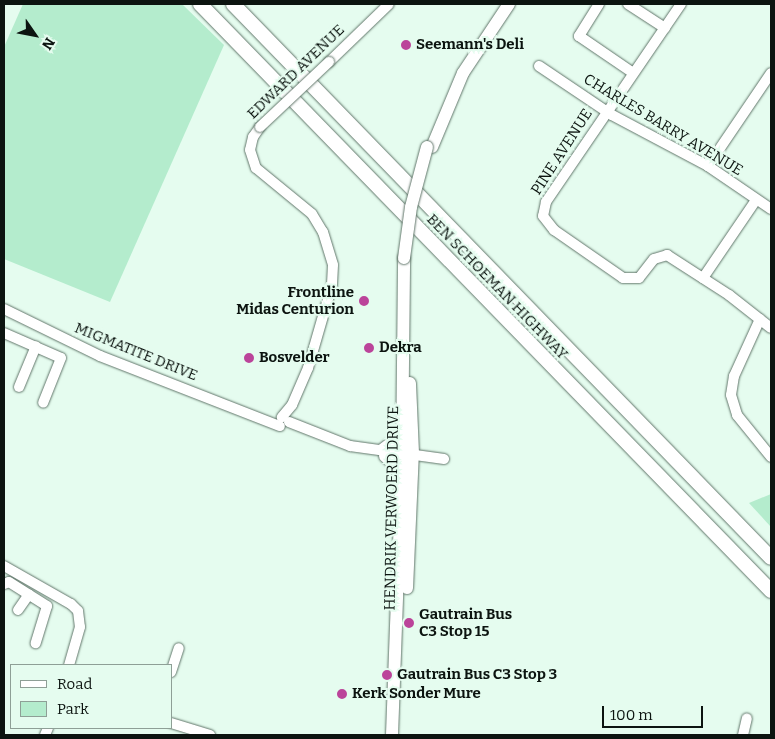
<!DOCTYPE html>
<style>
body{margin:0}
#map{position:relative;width:775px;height:739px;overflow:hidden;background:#e5fcef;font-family:Bitter,serif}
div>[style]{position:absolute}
.green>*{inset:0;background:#b4eccd}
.roads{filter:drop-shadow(0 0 1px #61766a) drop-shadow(0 0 1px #61766a)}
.minor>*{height:10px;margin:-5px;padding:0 5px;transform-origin:5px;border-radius:5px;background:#fff}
.major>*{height:12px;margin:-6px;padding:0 6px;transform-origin:6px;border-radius:6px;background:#fff}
.highway>*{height:14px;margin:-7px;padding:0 7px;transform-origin:7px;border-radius:7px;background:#fff}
.bridges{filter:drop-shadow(0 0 1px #61766a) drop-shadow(0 0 1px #61766a)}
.minor-bridge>*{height:10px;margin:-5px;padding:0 5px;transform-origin:5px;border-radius:5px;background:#fff}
.major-bridge>*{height:12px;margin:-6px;padding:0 6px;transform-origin:6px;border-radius:6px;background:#fff}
.dots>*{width:14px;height:14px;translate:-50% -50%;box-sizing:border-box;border:2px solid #e5fcef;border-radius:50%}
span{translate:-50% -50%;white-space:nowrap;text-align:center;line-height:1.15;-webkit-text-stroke:4px #e5fcef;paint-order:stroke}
.poi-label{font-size:15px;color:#0c1410;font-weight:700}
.left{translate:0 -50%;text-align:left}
.right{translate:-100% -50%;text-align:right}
.street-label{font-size:15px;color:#0c1410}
.frame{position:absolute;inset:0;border:5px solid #0c1410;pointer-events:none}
.legend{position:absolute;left:10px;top:664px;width:162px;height:65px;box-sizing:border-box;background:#e5fcef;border:1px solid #8e9f96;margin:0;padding:6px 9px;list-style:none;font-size:15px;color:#0c1410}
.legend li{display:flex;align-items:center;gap:10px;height:25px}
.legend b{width:25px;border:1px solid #8e9f96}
.north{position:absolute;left:10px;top:10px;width:50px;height:50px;-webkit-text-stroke:4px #e5fcef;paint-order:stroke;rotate:123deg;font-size:14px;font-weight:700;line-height:20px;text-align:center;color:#0c1410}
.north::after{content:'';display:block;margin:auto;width:18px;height:22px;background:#0c1410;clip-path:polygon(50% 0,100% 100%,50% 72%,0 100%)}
.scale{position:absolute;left:602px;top:706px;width:101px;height:22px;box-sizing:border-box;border:2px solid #0c1410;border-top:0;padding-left:6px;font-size:15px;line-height:18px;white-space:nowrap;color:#0c1410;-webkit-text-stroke:4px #e5fcef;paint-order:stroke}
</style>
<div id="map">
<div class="green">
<div style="clip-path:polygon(23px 4px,182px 4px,224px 45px,110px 302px,4px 259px,4px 47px)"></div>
<div style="clip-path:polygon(771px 494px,771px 527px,749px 503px)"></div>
</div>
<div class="roads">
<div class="minor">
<div style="left:599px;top:4px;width:38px;rotate:122deg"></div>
<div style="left:579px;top:36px;width:65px;rotate:34.4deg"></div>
<div style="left:628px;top:4px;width:44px;rotate:33deg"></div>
<div style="left:681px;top:4px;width:240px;rotate:124.3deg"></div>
<div style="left:546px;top:202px;width:14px;rotate:102deg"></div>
<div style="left:543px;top:216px;width:18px;rotate:52deg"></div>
<div style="left:554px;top:230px;width:84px;rotate:34.8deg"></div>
<div style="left:623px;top:278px;width:16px"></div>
<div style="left:639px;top:278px;width:24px;rotate:-52deg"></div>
<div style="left:654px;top:259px;width:14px;rotate:-17deg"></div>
<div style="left:667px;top:255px;width:74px;rotate:32.8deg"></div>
<div style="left:729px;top:295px;width:53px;rotate:38.2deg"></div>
<div style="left:329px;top:62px;width:83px;rotate:-44deg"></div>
<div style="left:539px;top:66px;width:88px;rotate:33.9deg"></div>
<div style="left:612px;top:115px;width:109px;rotate:28deg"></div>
<div style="left:708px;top:166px;width:76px;rotate:34.3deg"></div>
<div style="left:260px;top:127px;width:12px;rotate:125deg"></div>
<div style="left:253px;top:137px;width:13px;rotate:103deg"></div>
<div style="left:250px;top:150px;width:19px;rotate:72deg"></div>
<div style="left:256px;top:168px;width:72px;rotate:39.4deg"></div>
<div style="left:312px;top:214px;width:21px;rotate:59deg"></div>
<div style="left:323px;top:232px;width:34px;rotate:73deg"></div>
<div style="left:333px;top:265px;width:20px;rotate:93deg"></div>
<div style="left:332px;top:285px;width:86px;rotate:106.1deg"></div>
<div style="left:308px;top:368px;width:40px;rotate:113.4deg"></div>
<div style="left:292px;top:405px;width:16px;rotate:130deg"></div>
<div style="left:708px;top:166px;width:112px;rotate:-55.9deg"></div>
<div style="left:703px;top:278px;width:94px;rotate:-55.8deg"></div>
<div style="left:4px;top:309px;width:107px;rotate:26.1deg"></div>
<div style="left:100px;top:356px;width:193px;rotate:21.3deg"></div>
<div style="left:760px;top:319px;width:63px;rotate:114.5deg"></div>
<div style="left:734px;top:376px;width:19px;rotate:99deg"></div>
<div style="left:731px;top:395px;width:21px;rotate:73deg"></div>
<div style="left:737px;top:415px;width:54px;rotate:51deg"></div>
<div style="left:4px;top:333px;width:62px;rotate:23.7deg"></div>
<div style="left:61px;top:358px;width:48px;rotate:111.8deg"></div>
<div style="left:19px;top:387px;width:44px;rotate:-67.5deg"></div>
<div style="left:289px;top:422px;width:66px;rotate:21.5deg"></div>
<div style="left:350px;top:446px;width:95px;rotate:7.9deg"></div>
<div style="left:4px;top:566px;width:77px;rotate:29.6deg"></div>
<div style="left:71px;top:604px;width:10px;rotate:45deg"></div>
<div style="left:78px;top:611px;width:16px;rotate:83deg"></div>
<div style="left:80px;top:627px;width:40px;rotate:106deg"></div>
<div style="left:4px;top:584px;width:5px;rotate:-22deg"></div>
<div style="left:9px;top:582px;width:45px;rotate:32.3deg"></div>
<div style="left:47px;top:606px;width:39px;rotate:107deg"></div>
<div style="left:18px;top:610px;width:19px;rotate:-55deg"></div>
<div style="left:171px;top:672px;width:25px;rotate:-72deg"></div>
<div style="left:171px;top:723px;width:41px;rotate:17.1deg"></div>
<div style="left:45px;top:735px;width:8px;rotate:-67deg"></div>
<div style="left:743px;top:735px;width:17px;rotate:-77deg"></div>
</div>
<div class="major">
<div style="left:432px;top:147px;width:80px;rotate:-67.3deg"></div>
<div style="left:463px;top:73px;width:83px;rotate:-56.3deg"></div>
<div style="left:382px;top:450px;width:26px;rotate:-37deg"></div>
<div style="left:385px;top:456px;width:15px;rotate:42deg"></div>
<div style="left:396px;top:466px;width:10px;rotate:73deg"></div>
<div style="left:407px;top:588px;width:135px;rotate:-87.5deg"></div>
<div style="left:413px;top:453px;width:70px;rotate:-92.5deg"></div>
<div style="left:392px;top:735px;width:277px;rotate:-87.9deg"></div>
<div style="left:402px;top:458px;width:200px;rotate:-89.4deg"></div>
</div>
<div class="highway">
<div style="left:200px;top:4px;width:819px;rotate:45.79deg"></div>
<div style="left:233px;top:4px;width:772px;rotate:45.84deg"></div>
</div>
</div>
<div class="bridges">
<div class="minor-bridge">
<div style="left:260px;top:127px;width:95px;rotate:-43.3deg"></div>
</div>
<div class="major-bridge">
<div style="left:404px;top:258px;width:51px;rotate:-82.2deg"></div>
<div style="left:411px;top:207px;width:62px;rotate:-75.1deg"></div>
</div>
</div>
<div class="dots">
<div style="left:406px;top:45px;background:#bb449a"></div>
<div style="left:364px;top:301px;background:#bb449a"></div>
<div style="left:369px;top:348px;background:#bb449a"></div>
<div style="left:249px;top:358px;background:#bb449a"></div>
<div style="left:409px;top:623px;background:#bb449a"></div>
<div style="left:387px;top:675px;background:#bb449a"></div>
<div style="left:342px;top:694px;background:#bb449a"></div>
</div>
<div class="poi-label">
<span class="left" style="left:416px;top:45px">Seemann's Deli</span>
<span class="right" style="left:354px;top:301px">Frontline<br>Midas Centurion</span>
<span class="left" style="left:379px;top:348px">Dekra</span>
<span class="left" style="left:259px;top:358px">Bosvelder</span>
<span class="left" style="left:419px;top:623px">Gautrain Bus<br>C3 Stop 15</span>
<span class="left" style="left:397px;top:675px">Gautrain Bus C3 Stop 3</span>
<span class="left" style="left:352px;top:694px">Kerk Sonder Mure</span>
</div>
<div class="street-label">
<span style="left:296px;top:72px;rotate:-44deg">EDWARD AVENUE</span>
<span style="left:663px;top:125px;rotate:31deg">CHARLES BARRY AVENUE</span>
<span style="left:562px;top:152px;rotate:-57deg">PINE AVENUE</span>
<span style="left:497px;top:287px;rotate:46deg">BEN SCHOEMAN HIGHWAY</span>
<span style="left:136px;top:352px;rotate:22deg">MIGMATITE DRIVE</span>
<span style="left:392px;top:508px;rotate:-89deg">HENDRIK VERWOERD DRIVE</span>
</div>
<div class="frame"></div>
<ul class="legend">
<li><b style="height:6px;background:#fff"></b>Road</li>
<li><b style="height:14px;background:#b4eccd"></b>Park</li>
</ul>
<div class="north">N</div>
<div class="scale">100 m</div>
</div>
